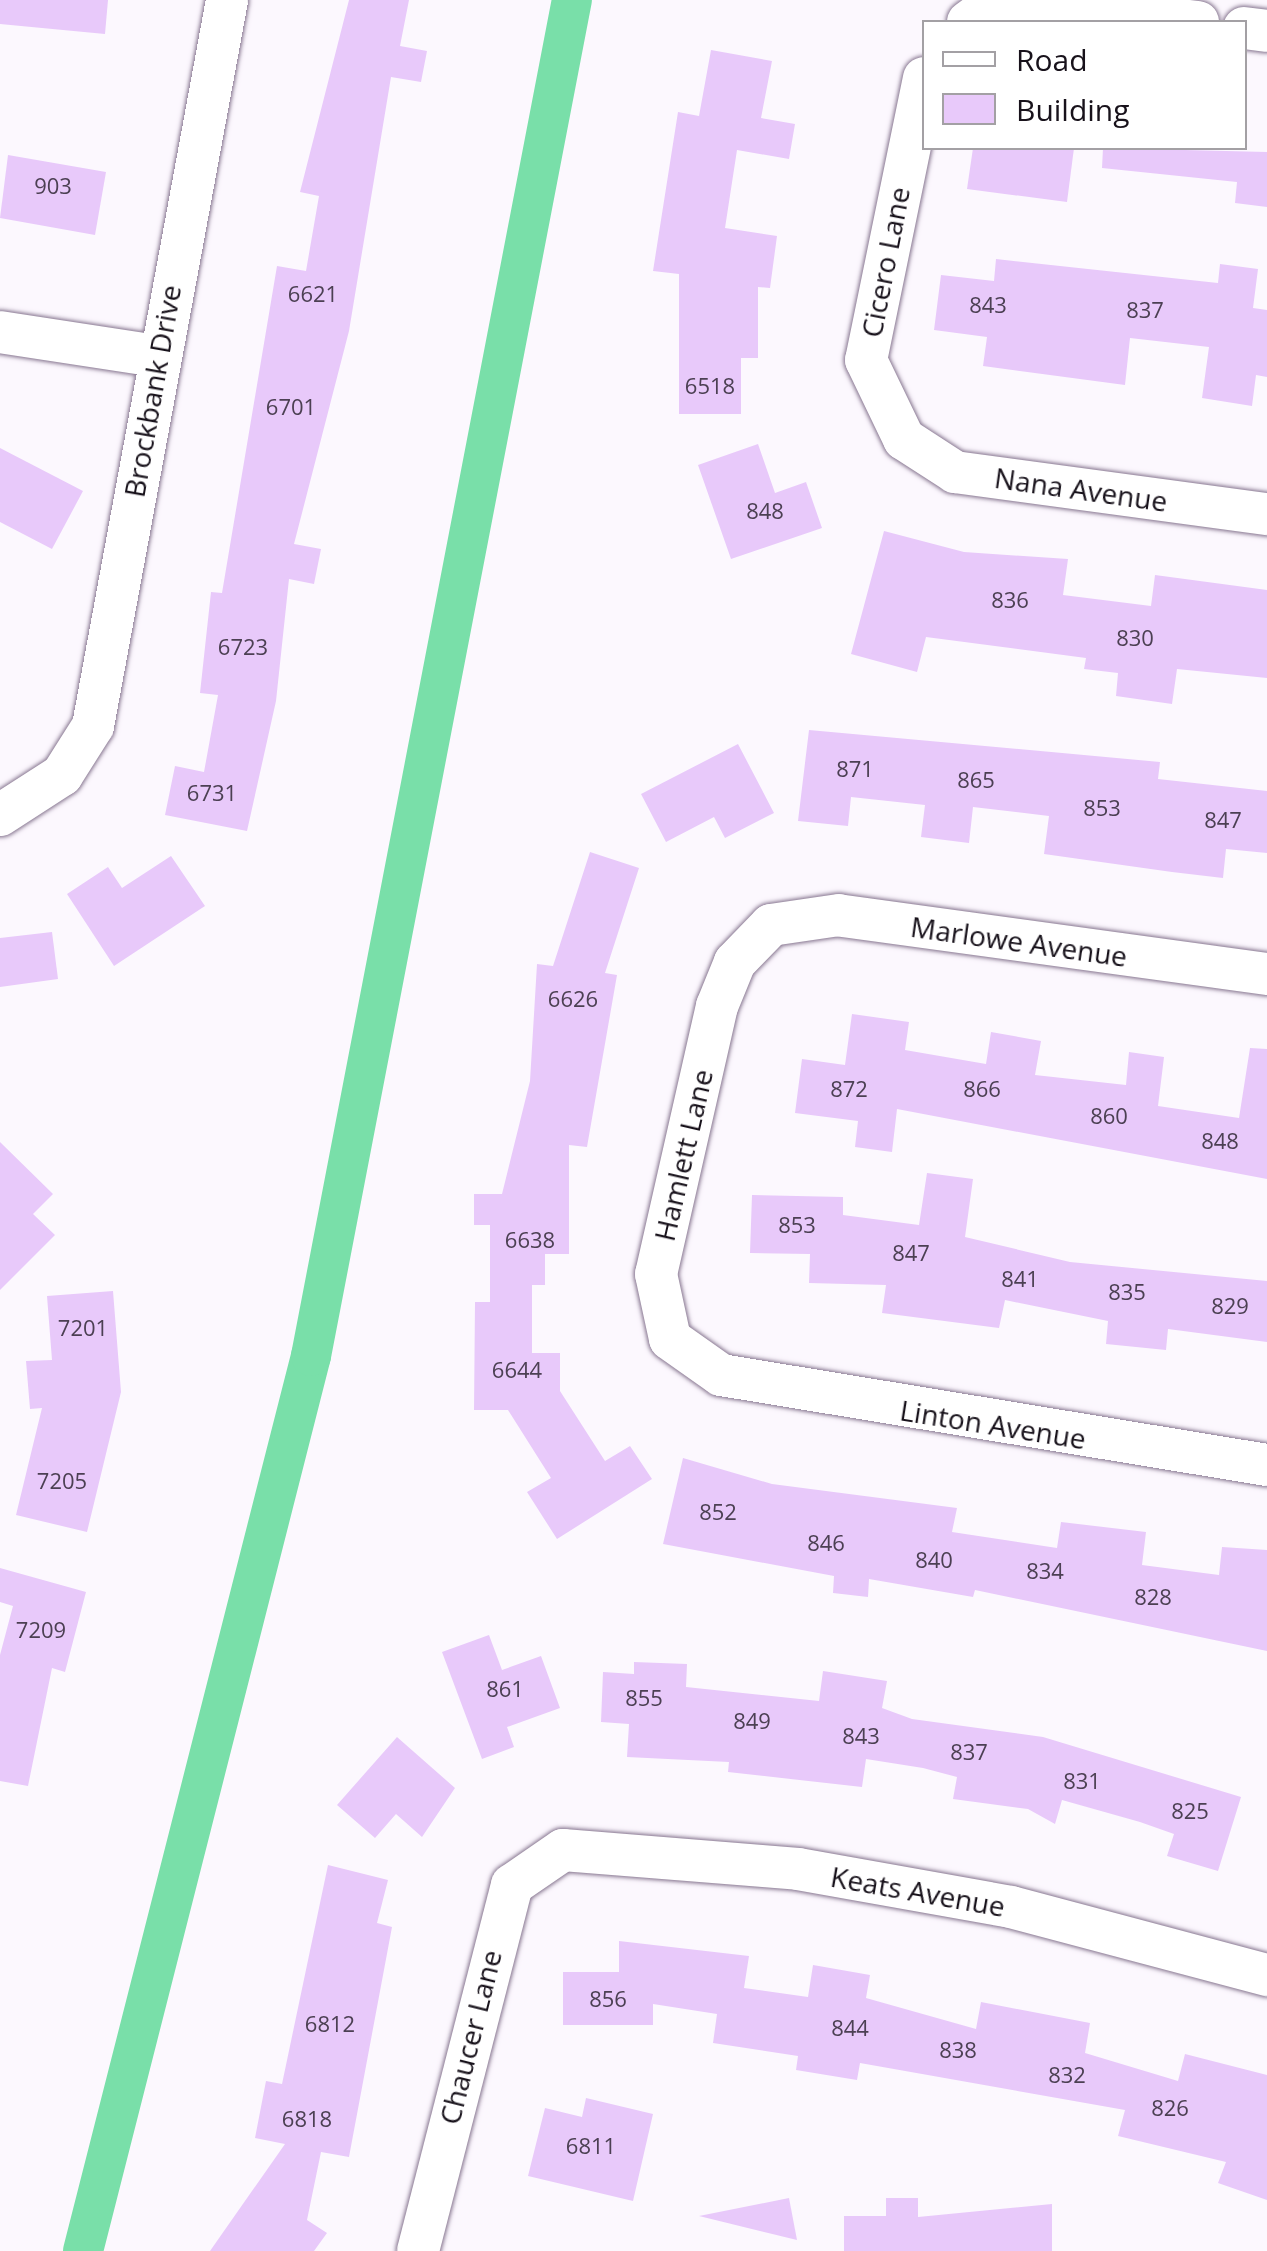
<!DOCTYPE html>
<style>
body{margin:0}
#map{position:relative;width:1267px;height:2251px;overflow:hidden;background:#fcf8fe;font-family:"Open Sans",sans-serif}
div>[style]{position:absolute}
.canal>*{height:40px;margin:-20px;padding:0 20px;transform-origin:20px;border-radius:20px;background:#79dfa9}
.building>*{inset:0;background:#e8c9fa}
.roads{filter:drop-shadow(0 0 2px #887791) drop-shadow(0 0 2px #887791)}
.minor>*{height:42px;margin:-21px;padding:0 21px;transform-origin:21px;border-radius:21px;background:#fff}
span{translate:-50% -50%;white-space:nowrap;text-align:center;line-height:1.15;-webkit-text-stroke:9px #fff;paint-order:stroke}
.number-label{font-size:22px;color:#4c4053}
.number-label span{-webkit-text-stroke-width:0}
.street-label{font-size:28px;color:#18121b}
.legend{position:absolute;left:922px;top:20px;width:325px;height:130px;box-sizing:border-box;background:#fff;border:2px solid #a3a0a4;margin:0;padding:12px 18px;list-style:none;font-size:30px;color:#18121b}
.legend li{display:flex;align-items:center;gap:20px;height:50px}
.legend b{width:50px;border:2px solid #a3a0a4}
</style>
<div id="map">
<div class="canal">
<div style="left:83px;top:2251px;width:924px;rotate:-75.71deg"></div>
<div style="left:311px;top:1356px;width:1381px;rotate:-79.11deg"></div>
</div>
<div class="building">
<div style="clip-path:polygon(0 0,108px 0,105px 34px,0 24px)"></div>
<div style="clip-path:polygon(349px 0,409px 0,400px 46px,427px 51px,421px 82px,391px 77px,349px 331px,294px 544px,321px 549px,314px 584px,289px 579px,276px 701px,247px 831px,165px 815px,175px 766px,204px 772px,218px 695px,200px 693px,211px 592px,222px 593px,277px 266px,306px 271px,319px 196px,300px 192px)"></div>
<div style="clip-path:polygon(711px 50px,772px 61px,761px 118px,795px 124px,789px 159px,737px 150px,725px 228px,777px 236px,770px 288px,758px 287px,758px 358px,741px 358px,741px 414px,679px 414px,679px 274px,653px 271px,678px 112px,699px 116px)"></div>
<div style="clip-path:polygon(973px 148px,1074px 148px,1067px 202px,967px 189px)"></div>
<div style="clip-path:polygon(1103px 148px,1267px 152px,1267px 207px,1235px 203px,1237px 182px,1102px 168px)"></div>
<div style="clip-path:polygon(8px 155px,106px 172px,95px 235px,0 218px)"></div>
<div style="clip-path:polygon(996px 259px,1218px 283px,1220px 264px,1258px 269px,1253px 308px,1267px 310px,1267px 377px,1256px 375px,1252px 406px,1202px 398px,1209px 347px,1130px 338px,1125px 385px,983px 366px,987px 337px,934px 330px,941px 275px,994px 281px)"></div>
<div style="clip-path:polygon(758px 444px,775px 493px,806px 482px,822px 528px,731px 559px,698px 465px)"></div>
<div style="clip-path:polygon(0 448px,83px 491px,52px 549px,0 522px)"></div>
<div style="clip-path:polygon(884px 531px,964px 552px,1068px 559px,1063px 595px,1151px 606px,1155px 575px,1267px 590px,1267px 678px,1177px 669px,1172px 704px,1116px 696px,1118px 673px,1084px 669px,1086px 658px,926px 637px,917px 672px,851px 654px)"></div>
<div style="clip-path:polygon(809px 730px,1160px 762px,1158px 779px,1267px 791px,1267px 853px,1226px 849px,1223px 878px,1172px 872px,1044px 854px,1049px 816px,973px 807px,969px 843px,921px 837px,925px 805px,851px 797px,848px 826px,798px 821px)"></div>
<div style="clip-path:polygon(738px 744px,774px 813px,725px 838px,714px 817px,666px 842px,641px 794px)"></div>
<div style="clip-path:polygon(590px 852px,639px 868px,605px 973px,617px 975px,587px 1147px,569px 1145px,569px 1254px,545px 1254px,545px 1285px,532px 1285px,532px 1353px,560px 1353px,560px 1391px,605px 1461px,630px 1446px,652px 1479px,557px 1539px,527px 1492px,551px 1478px,508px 1410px,474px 1410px,475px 1302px,490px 1302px,490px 1225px,474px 1225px,474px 1194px,502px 1194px,530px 1081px,537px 964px,553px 966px)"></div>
<div style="clip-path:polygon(171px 856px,205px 906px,114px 966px,67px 894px,108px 867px,122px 888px)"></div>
<div style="clip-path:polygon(52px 932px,58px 979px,0 987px,0 938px)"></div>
<div style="clip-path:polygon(852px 1014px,909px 1022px,905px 1050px,986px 1064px,991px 1032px,1041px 1041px,1035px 1075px,1126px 1085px,1129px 1052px,1164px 1057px,1158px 1106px,1239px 1118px,1250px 1048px,1267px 1049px,1267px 1179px,897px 1109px,892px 1152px,855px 1147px,858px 1121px,795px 1113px,802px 1059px,845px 1065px)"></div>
<div style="clip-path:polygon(0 1142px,53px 1194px,33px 1214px,55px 1235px,0 1290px)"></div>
<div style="clip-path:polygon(927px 1173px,973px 1179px,965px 1237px,1070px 1262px,1267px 1281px,1267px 1342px,1168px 1329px,1166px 1350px,1106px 1344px,1108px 1321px,1005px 1300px,999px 1328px,882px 1313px,886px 1285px,809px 1283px,810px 1254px,750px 1253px,752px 1195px,843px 1197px,843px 1215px,919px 1225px)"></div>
<div style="clip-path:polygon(113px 1291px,121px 1392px,87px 1532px,16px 1515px,42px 1408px,30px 1409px,26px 1361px,52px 1360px,47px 1296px)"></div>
<div style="clip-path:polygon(683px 1458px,772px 1484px,957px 1508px,952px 1532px,1057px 1548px,1061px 1522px,1146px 1532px,1142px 1565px,1219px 1575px,1222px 1547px,1267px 1550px,1267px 1651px,975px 1590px,973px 1597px,869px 1579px,868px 1597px,833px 1593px,834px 1576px,663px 1544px)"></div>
<div style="clip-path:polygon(0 1568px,86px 1592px,65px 1672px,52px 1668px,28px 1786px,0 1781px,0 1655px,13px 1606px,0 1602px)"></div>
<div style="clip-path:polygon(489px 1635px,502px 1670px,541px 1656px,560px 1708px,507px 1727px,514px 1747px,482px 1759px,442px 1652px)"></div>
<div style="clip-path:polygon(634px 1662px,687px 1664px,686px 1687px,819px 1701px,823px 1671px,887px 1681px,882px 1708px,912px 1719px,1043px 1737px,1241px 1797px,1218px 1871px,1167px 1856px,1174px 1834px,1140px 1822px,1062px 1800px,1055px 1824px,1028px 1809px,953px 1799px,957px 1777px,923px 1768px,866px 1759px,862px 1787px,728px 1772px,729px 1762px,627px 1757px,629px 1724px,601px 1722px,603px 1672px,634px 1674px)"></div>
<div style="clip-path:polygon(397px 1737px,455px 1788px,422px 1837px,396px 1814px,375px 1838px,337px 1805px)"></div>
<div style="clip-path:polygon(328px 1865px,388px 1880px,377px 1923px,392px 1927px,349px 2157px,321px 2152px,307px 2220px,327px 2233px,314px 2251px,210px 2251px,285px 2144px,255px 2138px,266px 2081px,282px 2084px)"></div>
<div style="clip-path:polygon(619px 1941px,749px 1956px,744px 1988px,808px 1997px,813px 1965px,870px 1975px,866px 1998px,976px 2029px,981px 2002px,1090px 2023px,1085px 2053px,1178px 2081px,1185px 2054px,1267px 2075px,1267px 2200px,1218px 2183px,1226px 2162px,1118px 2136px,1125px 2110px,860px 2063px,857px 2080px,796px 2070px,798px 2056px,713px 2043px,717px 2014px,653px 2004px,653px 2025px,563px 2025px,563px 1972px,619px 1972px)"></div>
<div style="clip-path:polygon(586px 2098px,653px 2114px,633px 2201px,528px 2176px,545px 2108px,582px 2117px)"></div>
<div style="clip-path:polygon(789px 2198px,797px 2240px,699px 2216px)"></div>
<div style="clip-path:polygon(886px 2198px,918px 2198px,918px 2217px,1052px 2204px,1052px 2251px,844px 2251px,844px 2216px,886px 2216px)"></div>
</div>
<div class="roads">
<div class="minor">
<div style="left:968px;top:22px;width:19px;rotate:-36deg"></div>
<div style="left:983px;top:11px;width:80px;rotate:-3.6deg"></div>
<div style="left:1063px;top:6px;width:136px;rotate:6.8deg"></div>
<div style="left:1244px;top:28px;width:23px;rotate:7deg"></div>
<div style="left:924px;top:78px;width:288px;rotate:101.6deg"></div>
<div style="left:866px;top:360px;width:88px;rotate:64.3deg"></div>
<div style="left:904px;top:439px;width:61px;rotate:32.9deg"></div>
<div style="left:955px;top:472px;width:315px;rotate:7.7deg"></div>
<div style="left:0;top:332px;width:159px;rotate:8.7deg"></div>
<div style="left:0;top:815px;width:74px;rotate:-32.8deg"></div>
<div style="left:62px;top:775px;width:58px;rotate:-57.7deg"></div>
<div style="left:93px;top:726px;width:738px;rotate:-79.54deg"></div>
<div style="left:1267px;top:974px;width:432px;rotate:-172.2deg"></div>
<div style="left:839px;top:915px;width:69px;rotate:171.6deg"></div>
<div style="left:771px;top:925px;width:52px;rotate:134.2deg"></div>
<div style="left:735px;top:962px;width:48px;rotate:112.2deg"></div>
<div style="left:717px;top:1006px;width:275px;rotate:102.8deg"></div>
<div style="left:656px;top:1274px;width:66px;rotate:77.8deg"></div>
<div style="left:670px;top:1339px;width:62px;rotate:35.2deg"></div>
<div style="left:721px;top:1375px;width:553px;rotate:9.36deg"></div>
<div style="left:418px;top:2251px;width:378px;rotate:-75.6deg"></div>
<div style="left:512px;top:1885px;width:62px;rotate:-34.5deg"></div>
<div style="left:563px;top:1850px;width:236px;rotate:4.6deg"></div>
<div style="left:798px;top:1869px;width:216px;rotate:10.1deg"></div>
<div style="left:1011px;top:1907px;width:265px;rotate:14.9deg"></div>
</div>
</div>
<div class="number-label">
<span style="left:53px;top:186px">903</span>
<span style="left:313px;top:294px">6621</span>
<span style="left:988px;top:305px">843</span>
<span style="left:1145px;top:310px">837</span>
<span style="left:710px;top:386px">6518</span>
<span style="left:291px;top:407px">6701</span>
<span style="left:765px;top:511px">848</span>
<span style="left:1010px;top:600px">836</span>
<span style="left:1135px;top:638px">830</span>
<span style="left:243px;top:647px">6723</span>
<span style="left:855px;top:769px">871</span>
<span style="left:976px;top:780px">865</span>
<span style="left:212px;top:793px">6731</span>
<span style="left:1102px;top:808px">853</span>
<span style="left:1223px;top:820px">847</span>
<span style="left:573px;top:999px">6626</span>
<span style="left:849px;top:1089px">872</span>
<span style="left:982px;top:1089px">866</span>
<span style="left:1109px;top:1116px">860</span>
<span style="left:1220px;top:1141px">848</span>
<span style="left:797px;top:1225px">853</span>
<span style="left:530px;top:1240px">6638</span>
<span style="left:911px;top:1253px">847</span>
<span style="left:1020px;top:1279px">841</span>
<span style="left:1127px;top:1292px">835</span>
<span style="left:1230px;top:1306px">829</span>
<span style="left:83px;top:1328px">7201</span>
<span style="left:517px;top:1370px">6644</span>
<span style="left:62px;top:1481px">7205</span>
<span style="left:718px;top:1512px">852</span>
<span style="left:826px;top:1543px">846</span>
<span style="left:934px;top:1560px">840</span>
<span style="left:1045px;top:1571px">834</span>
<span style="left:1153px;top:1597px">828</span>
<span style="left:41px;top:1630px">7209</span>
<span style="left:505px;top:1689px">861</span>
<span style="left:644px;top:1698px">855</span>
<span style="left:752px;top:1721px">849</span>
<span style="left:861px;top:1736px">843</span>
<span style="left:969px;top:1752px">837</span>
<span style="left:1082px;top:1781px">831</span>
<span style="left:1190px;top:1811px">825</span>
<span style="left:608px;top:1999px">856</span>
<span style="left:330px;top:2024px">6812</span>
<span style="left:850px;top:2028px">844</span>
<span style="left:958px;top:2050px">838</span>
<span style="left:1067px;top:2075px">832</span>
<span style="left:1170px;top:2108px">826</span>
<span style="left:307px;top:2119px">6818</span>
<span style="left:591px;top:2146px">6811</span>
</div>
<div class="street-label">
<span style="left:885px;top:262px;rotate:-79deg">Cicero Lane</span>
<span style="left:152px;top:391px;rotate:-80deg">Brockbank Drive</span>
<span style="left:1081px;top:489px;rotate:8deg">Nana Avenue</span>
<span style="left:1019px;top:941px;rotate:8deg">Marlowe Avenue</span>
<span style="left:683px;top:1155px;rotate:-77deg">Hamlett Lane</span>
<span style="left:993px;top:1424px;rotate:9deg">Linton Avenue</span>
<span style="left:918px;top:1891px;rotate:10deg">Keats Avenue</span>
<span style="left:470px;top:2037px;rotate:-76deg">Chaucer Lane</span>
</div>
<ul class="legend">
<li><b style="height:12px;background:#fff"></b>Road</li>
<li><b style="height:28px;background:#e8c9fa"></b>Building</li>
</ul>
</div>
